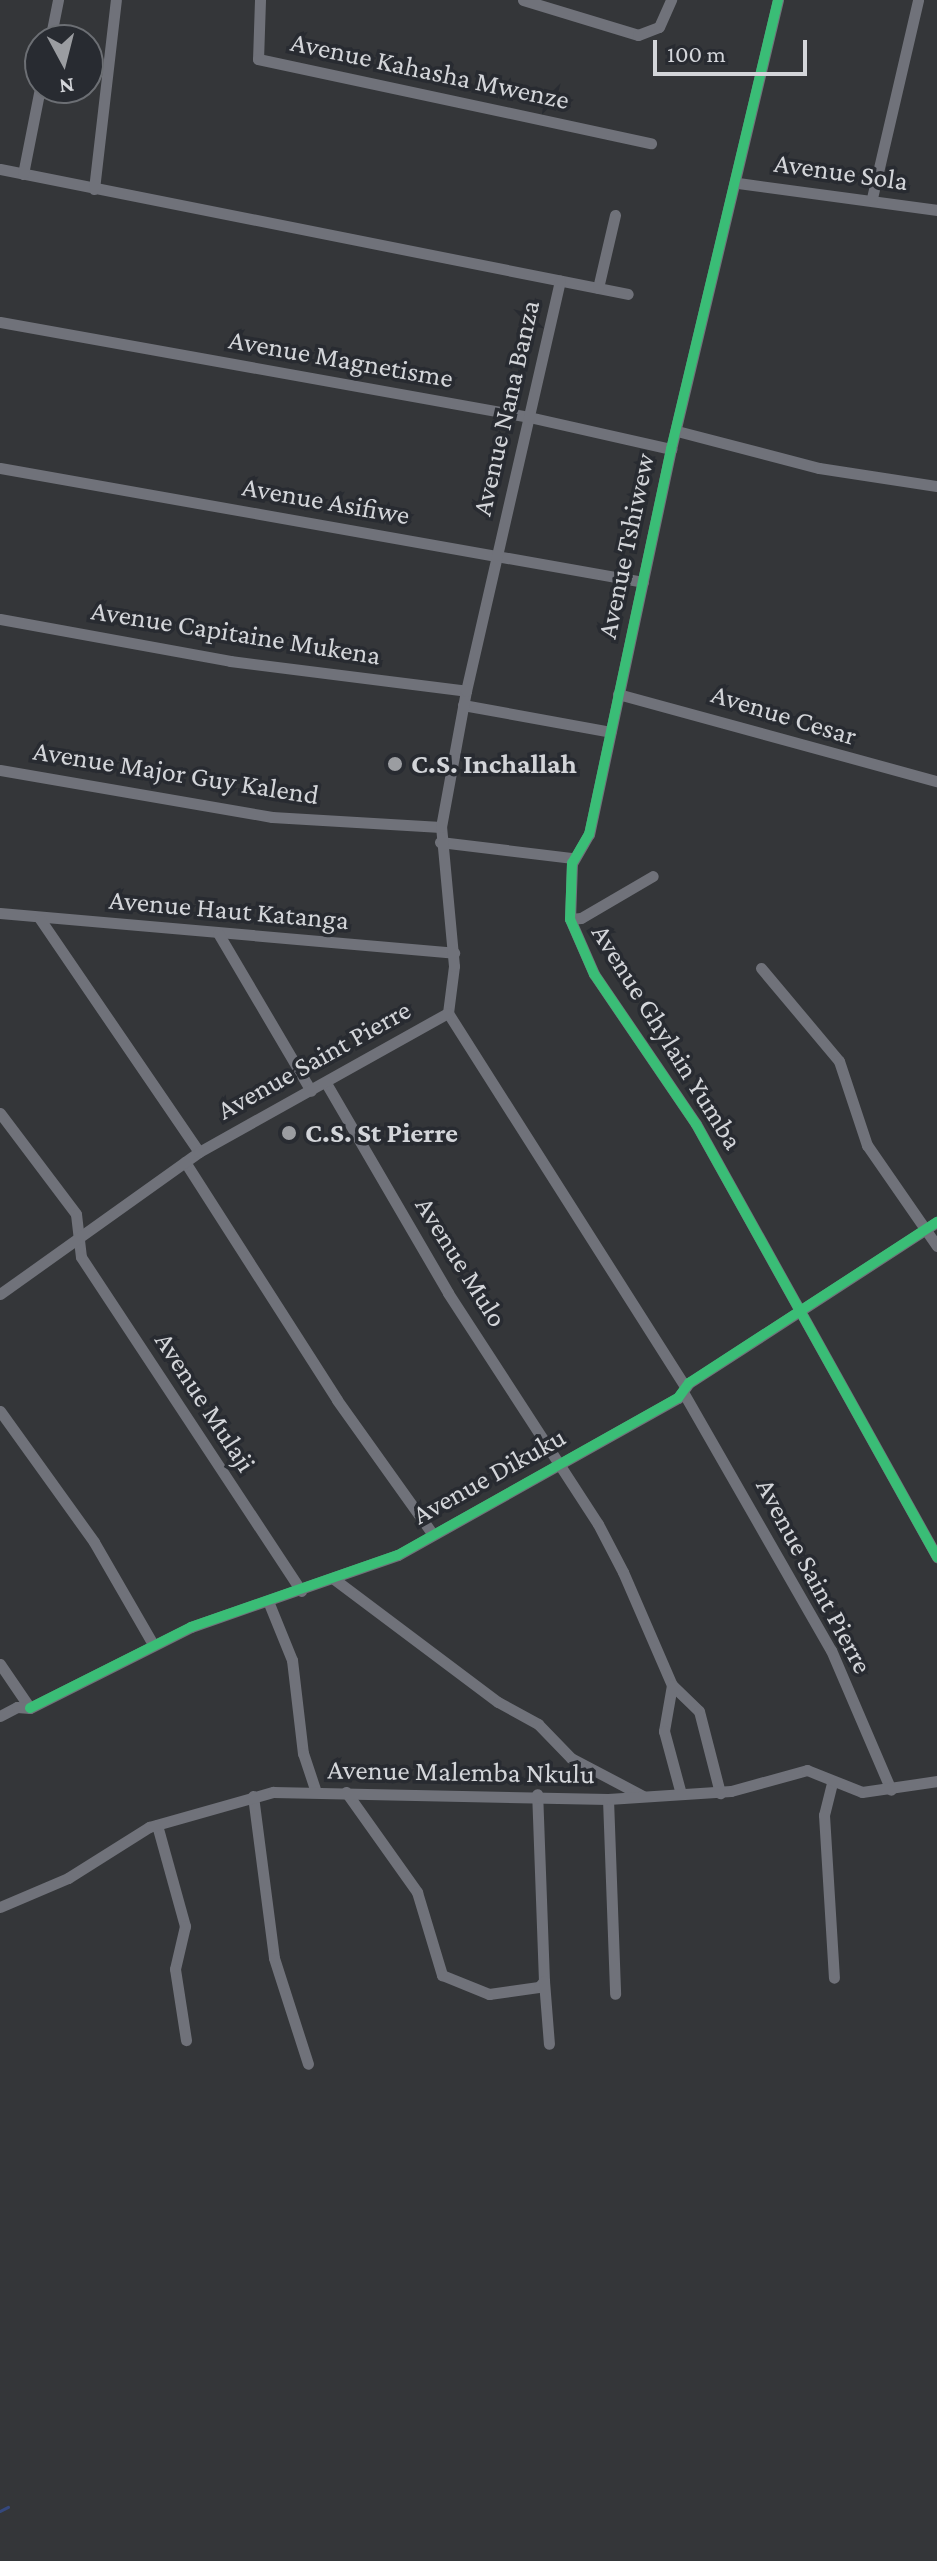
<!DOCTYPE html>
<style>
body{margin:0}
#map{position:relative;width:937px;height:2561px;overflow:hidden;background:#343639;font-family:"Crimson Pro",serif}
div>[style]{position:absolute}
.stream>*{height:3px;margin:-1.5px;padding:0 1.5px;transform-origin:1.5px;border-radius:1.5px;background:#35487d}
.minor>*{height:11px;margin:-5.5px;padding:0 5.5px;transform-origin:5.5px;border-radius:5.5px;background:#70727a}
.cycleway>*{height:10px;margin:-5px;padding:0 5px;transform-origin:5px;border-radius:5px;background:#3abd76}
.dots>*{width:22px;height:22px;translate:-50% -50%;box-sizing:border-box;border:4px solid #282b31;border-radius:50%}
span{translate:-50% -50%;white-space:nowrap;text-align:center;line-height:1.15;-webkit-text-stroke:7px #282b31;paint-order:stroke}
.street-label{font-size:28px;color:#d3d5d9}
.poi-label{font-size:28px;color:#d3d5d9;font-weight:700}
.left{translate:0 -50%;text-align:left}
.north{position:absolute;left:24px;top:24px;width:80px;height:80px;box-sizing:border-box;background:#282b31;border:2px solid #6c6f74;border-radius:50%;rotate:173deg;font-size:22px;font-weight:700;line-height:32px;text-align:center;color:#d3d5d9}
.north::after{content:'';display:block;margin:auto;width:28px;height:36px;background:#9b9da1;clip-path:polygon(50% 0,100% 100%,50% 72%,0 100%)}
.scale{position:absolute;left:653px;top:40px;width:154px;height:36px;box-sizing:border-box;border:4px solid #d3d5d9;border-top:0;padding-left:10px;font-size:24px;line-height:28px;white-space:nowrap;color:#d3d5d9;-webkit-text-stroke:6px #282b31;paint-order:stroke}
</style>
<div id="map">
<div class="stream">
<div style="left:0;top:2511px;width:9px;rotate:-27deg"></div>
</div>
<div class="minor">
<div style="left:260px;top:0;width:59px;rotate:91.9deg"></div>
<div style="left:258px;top:59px;width:402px;rotate:12.1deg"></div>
<div style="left:523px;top:0;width:120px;rotate:16.9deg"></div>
<div style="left:638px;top:35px;width:22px;rotate:-21deg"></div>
<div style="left:659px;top:27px;width:30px;rotate:-66deg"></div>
<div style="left:778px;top:0;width:462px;rotate:103.4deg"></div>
<div style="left:671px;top:449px;width:394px;rotate:102deg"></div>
<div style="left:589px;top:834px;width:34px;rotate:120deg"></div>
<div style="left:572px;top:863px;width:56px;rotate:92deg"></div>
<div style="left:570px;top:919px;width:60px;rotate:66.4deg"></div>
<div style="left:594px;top:974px;width:181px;rotate:55.8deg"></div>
<div style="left:696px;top:1124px;width:496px;rotate:60.9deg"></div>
<div style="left:50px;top:40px;width:41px;rotate:-78.7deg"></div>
<div style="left:0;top:169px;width:640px;rotate:11.26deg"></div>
<div style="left:23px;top:174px;width:88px;rotate:-78.8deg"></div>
<div style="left:738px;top:183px;width:201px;rotate:7.7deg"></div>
<div style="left:94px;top:189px;width:190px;rotate:-83.4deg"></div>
<div style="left:872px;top:198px;width:203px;rotate:-76.9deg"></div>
<div style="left:598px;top:288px;width:75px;rotate:-76.9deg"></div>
<div style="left:0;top:322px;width:537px;rotate:10.18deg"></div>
<div style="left:529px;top:417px;width:146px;rotate:12.7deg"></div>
<div style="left:677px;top:431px;width:147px;rotate:14.6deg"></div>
<div style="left:819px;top:468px;width:119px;rotate:8.7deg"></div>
<div style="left:0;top:468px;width:653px;rotate:10.05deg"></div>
<div style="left:0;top:619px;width:234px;rotate:10.3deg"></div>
<div style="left:230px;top:661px;width:238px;rotate:7.2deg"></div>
<div style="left:618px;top:694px;width:331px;rotate:15.3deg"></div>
<div style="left:463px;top:705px;width:150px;rotate:10.3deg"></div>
<div style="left:0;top:770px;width:276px;rotate:9.8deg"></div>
<div style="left:272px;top:817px;width:169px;rotate:3.4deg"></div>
<div style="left:440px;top:842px;width:134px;rotate:6.9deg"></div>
<div style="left:0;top:913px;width:456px;rotate:5deg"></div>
<div style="left:40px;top:919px;width:282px;rotate:55.7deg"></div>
<div style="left:570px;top:919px;width:11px;rotate:-5deg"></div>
<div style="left:581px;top:918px;width:83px;rotate:-30.3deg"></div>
<div style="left:218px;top:933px;width:183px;rotate:59.5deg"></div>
<div style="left:761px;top:968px;width:121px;rotate:50deg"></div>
<div style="left:839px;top:1061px;width:89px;rotate:71.6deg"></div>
<div style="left:867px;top:1145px;width:123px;rotate:55.3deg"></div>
<div style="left:448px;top:1013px;width:47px;rotate:-82.7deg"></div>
<div style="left:454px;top:966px;width:140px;rotate:-95.3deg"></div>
<div style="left:441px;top:827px;width:138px;rotate:-79.6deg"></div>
<div style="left:466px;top:691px;width:421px;rotate:-77.1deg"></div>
<div style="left:448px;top:1013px;width:443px;rotate:57.6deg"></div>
<div style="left:326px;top:1083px;width:243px;rotate:59.8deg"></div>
<div style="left:448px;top:1293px;width:275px;rotate:57deg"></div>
<div style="left:598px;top:1524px;width:54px;rotate:62.5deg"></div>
<div style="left:623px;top:1572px;width:123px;rotate:66.6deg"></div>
<div style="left:672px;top:1685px;width:47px;rotate:99.9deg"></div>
<div style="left:664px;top:1731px;width:65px;rotate:74.9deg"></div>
<div style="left:0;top:1113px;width:126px;rotate:53deg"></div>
<div style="left:76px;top:1214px;width:43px;rotate:83.4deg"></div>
<div style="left:81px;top:1257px;width:400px;rotate:56.6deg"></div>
<div style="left:185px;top:1162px;width:282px;rotate:57.4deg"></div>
<div style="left:337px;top:1400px;width:163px;rotate:54.5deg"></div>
<div style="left:0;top:1294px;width:244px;rotate:-35.5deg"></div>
<div style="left:199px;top:1152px;width:285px;rotate:-29.2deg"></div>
<div style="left:683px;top:1392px;width:297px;rotate:60.2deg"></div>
<div style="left:831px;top:1650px;width:152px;rotate:66.8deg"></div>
<div style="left:0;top:1411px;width:161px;rotate:54.3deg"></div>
<div style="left:94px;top:1542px;width:118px;rotate:60deg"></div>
<div style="left:334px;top:1579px;width:205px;rotate:36.9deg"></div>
<div style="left:498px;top:1702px;width:46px;rotate:28.8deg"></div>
<div style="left:538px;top:1724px;width:47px;rotate:45.9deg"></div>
<div style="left:571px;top:1758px;width:81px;rotate:27.8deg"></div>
<div style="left:268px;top:1601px;width:64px;rotate:67.9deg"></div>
<div style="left:292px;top:1660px;width:94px;rotate:83.3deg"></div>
<div style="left:303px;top:1753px;width:41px;rotate:71.6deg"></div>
<div style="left:0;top:1664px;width:53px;rotate:55.7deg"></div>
<div style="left:672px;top:1685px;width:37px;rotate:44deg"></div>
<div style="left:699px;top:1711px;width:85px;rotate:75.6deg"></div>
<div style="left:30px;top:1708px;width:180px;rotate:-26.7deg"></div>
<div style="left:191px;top:1627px;width:219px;rotate:-19.2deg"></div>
<div style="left:398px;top:1555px;width:321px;rotate:-29.3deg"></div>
<div style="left:678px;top:1398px;width:19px;rotate:-54deg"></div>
<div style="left:689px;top:1383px;width:296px;rotate:-33deg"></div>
<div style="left:0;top:1716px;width:19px;rotate:-28deg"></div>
<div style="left:17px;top:1707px;width:13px;rotate:4deg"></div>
<div style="left:832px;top:1783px;width:33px;rotate:104deg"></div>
<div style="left:824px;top:1815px;width:163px;rotate:86.5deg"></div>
<div style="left:346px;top:1792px;width:123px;rotate:54.6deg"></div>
<div style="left:417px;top:1892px;width:87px;rotate:73.2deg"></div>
<div style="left:442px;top:1975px;width:51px;rotate:22deg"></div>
<div style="left:489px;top:1994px;width:50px;rotate:-8deg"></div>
<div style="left:539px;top:1987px;width:8px;rotate:-50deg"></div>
<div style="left:544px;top:1981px;width:187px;rotate:-92.1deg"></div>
<div style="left:253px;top:1796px;width:163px;rotate:82.6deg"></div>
<div style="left:274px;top:1958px;width:111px;rotate:72.2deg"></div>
<div style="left:608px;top:1799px;width:195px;rotate:87.9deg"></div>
<div style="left:157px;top:1825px;width:105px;rotate:74.5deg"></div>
<div style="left:185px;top:1926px;width:44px;rotate:103.1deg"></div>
<div style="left:175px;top:1969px;width:72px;rotate:81.2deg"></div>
<div style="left:0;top:1907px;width:74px;rotate:-23.1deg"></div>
<div style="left:68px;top:1878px;width:96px;rotate:-32.2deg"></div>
<div style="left:149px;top:1827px;width:129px;rotate:-15.8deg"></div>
<div style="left:273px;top:1792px;width:335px;rotate:1.2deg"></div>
<div style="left:608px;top:1799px;width:123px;rotate:-3.7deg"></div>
<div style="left:731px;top:1791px;width:79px;rotate:-15.4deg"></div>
<div style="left:807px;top:1770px;width:59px;rotate:21.8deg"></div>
<div style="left:862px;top:1792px;width:76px;rotate:-8.3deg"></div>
<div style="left:544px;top:1981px;width:63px;rotate:85.5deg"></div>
</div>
<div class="cycleway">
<div style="left:778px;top:0;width:462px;rotate:103.4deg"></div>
<div style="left:671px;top:449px;width:394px;rotate:102deg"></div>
<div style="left:589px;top:834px;width:34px;rotate:120deg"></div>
<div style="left:572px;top:863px;width:56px;rotate:92deg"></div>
<div style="left:570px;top:919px;width:60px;rotate:66.4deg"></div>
<div style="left:594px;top:974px;width:181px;rotate:55.8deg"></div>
<div style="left:696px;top:1124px;width:496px;rotate:60.9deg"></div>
<div style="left:30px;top:1708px;width:180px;rotate:-26.7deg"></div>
<div style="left:191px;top:1627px;width:219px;rotate:-19.2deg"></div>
<div style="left:398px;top:1555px;width:321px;rotate:-29.3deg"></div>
<div style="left:678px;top:1398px;width:19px;rotate:-54deg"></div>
<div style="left:689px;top:1383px;width:296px;rotate:-33deg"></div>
</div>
<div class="dots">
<div style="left:395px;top:764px;background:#9b9da1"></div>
<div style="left:289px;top:1133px;background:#9b9da1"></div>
</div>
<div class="street-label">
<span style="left:430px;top:71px;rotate:12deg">Avenue Kahasha Mwenze</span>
<span style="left:841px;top:172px;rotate:8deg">Avenue Sola</span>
<span style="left:341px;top:359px;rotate:10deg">Avenue Magnetisme</span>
<span style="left:506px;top:408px;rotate:-77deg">Avenue Nana Banza</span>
<span style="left:326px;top:501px;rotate:10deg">Avenue Asifiwe</span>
<span style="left:626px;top:546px;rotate:-78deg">Avenue Tshiwew</span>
<span style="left:236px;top:633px;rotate:9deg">Avenue Capitaine Mukena</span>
<span style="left:784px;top:715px;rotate:17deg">Avenue Cesar</span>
<span style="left:176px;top:773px;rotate:9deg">Avenue Major Guy Kalend</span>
<span style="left:229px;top:910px;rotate:5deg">Avenue Haut Katanga</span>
<span style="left:667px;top:1037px;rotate:58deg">Avenue Ghylain Yumba</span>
<span style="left:314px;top:1060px;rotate:-29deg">Avenue Saint Pierre</span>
<span style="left:461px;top:1262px;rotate:58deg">Avenue Mulo</span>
<span style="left:205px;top:1402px;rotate:57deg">Avenue Mulaji</span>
<span style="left:489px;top:1476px;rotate:-29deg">Avenue Dikuku</span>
<span style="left:814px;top:1576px;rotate:62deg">Avenue Saint Pierre</span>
<span style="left:461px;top:1772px;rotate:1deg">Avenue Malemba Nkulu</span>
</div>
<div class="poi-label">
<span class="left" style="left:411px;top:764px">C.S. Inchallah</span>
<span class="left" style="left:305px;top:1133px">C.S. St Pierre</span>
</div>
<div class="north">N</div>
<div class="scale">100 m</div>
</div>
